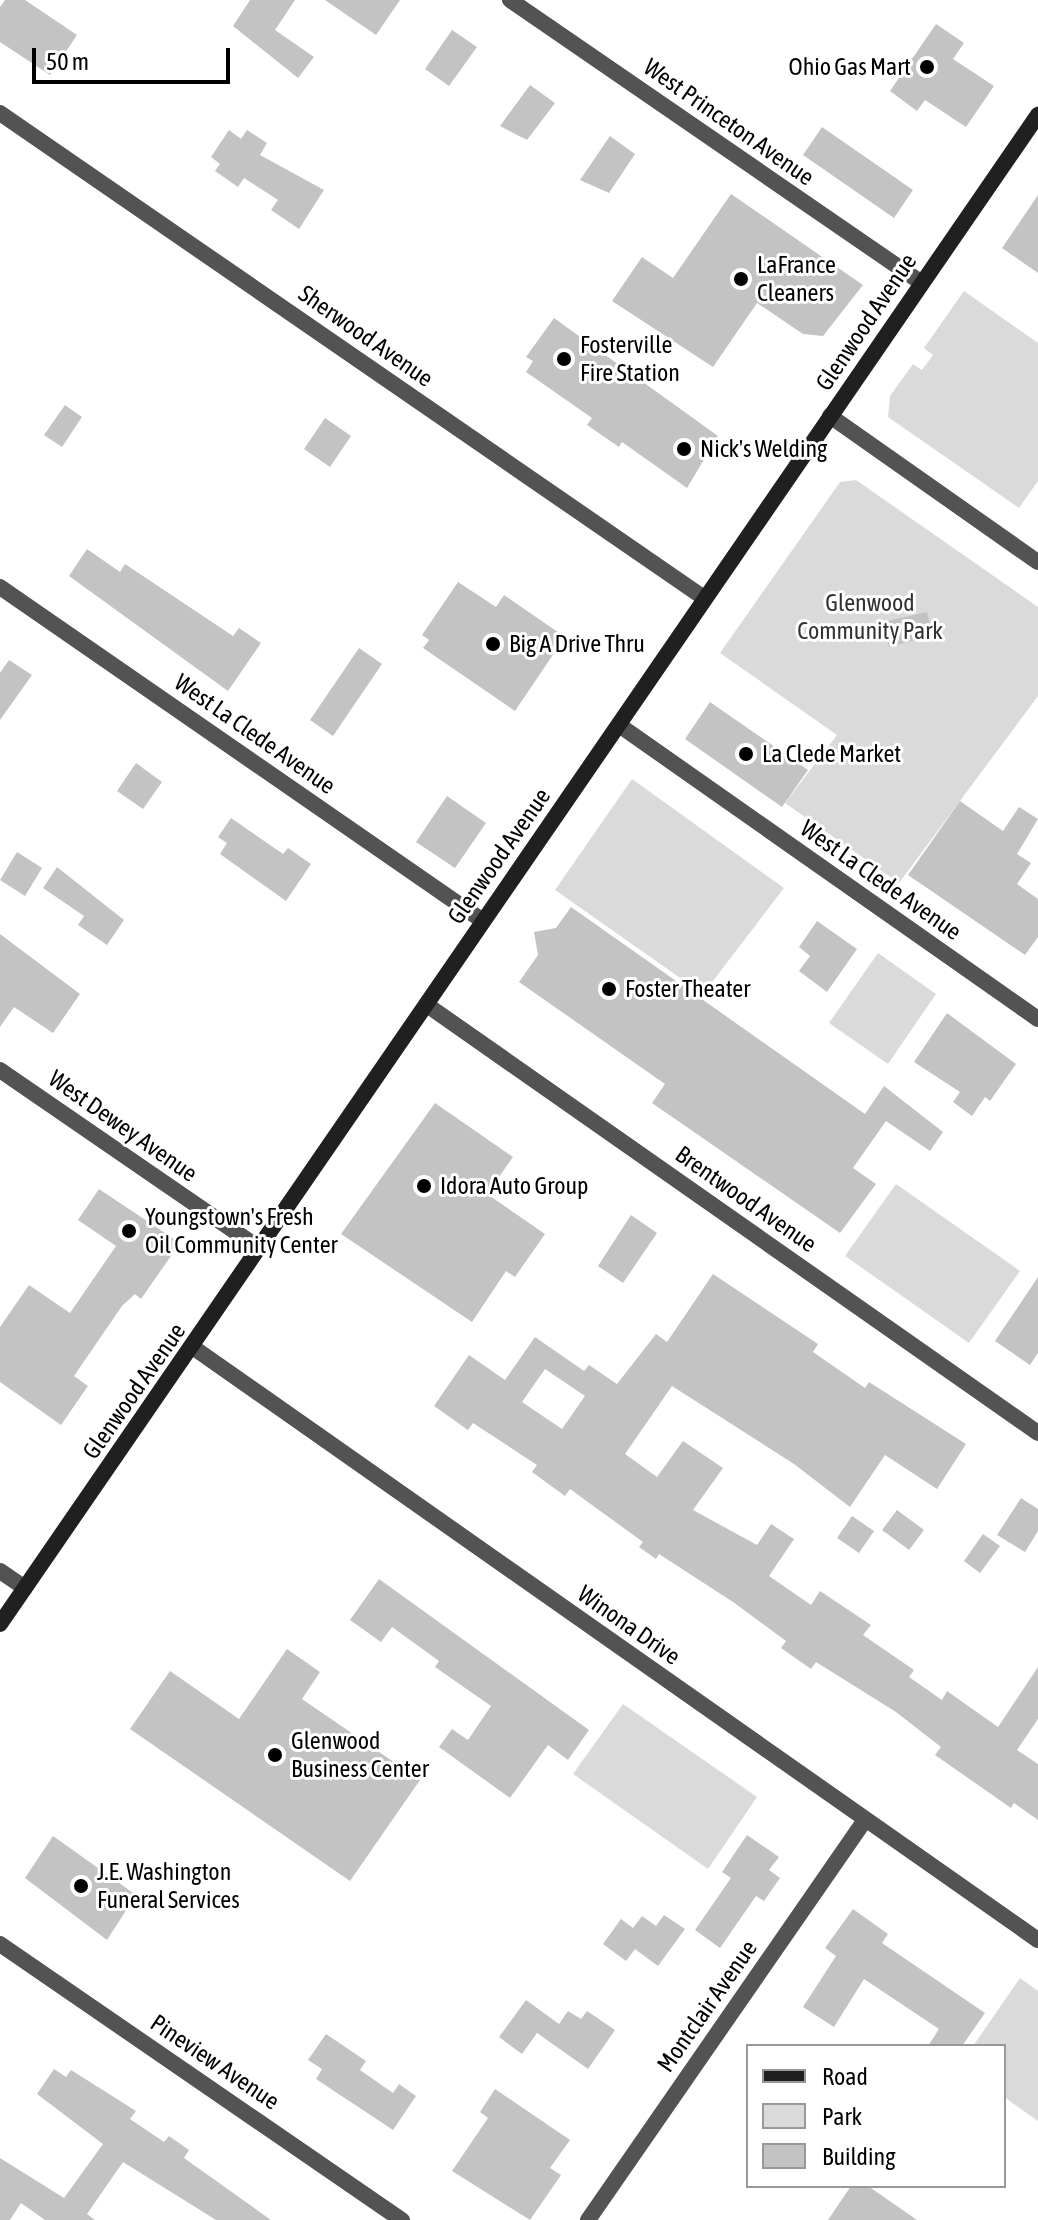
<!DOCTYPE html>
<style>
body{margin:0}
#map{position:relative;width:1038px;height:2220px;overflow:hidden;background:#fff;font-family:"Asap Condensed",sans-serif}
div>[style]{position:absolute}
.green>*{inset:0;background:#dadada}
.building>*{inset:0;background:#c3c3c3}
.minor>*{height:16px;margin:-8px;padding:0 8px;transform-origin:8px;border-radius:8px;background:#535353}
.secondary>*{height:16px;margin:-8px;padding:0 8px;transform-origin:8px;border-radius:8px;background:#202020}
.dots>*{width:22px;height:22px;translate:-50% -50%;box-sizing:border-box;border:4px solid #fff;border-radius:50%}
span{translate:-50% -50%;white-space:nowrap;text-align:center;line-height:1.15;-webkit-text-stroke:6px #fff;paint-order:stroke}
.poi-label{font-size:24px;color:#000}
.right{translate:-100% -50%;text-align:right}
.left{translate:0 -50%;text-align:left}
.street-label{font-size:24px;color:#000}
.park-label{font-size:24px;color:#313131}
.legend{position:absolute;left:746px;top:2044px;width:260px;height:144px;box-sizing:border-box;background:#fff;border:2px solid #999;margin:0;padding:10px 14px;list-style:none;font-size:24px;color:#000}
.legend li{display:flex;align-items:center;gap:16px;height:40px}
.legend b{width:40px;border:2px solid #999}
.scale{position:absolute;left:32px;top:48px;width:198px;height:36px;box-sizing:border-box;border:4px solid #000;border-top:0;padding-left:10px;font-size:24px;line-height:28px;white-space:nowrap;color:#000;-webkit-text-stroke:6px #fff;paint-order:stroke}
</style>
<div id="map">
<div class="green">
<div style="clip-path:polygon(964px 291px,1038px 343px,1038px 481px,1019px 508px,888px 417px,890px 396px,913px 364px,922px 370px,933px 355px,924px 348px)"></div>
<div style="clip-path:polygon(856px 480px,1038px 607px,1038px 696px,899px 883px,785px 803px,837px 735px,720px 653px,840px 482px)"></div>
<div style="clip-path:polygon(632px 779px,784px 888px,703px 994px,555px 890px)"></div>
<div style="clip-path:polygon(878px 953px,936px 994px,888px 1064px,829px 1023px)"></div>
<div style="clip-path:polygon(896px 1184px,1020px 1271px,969px 1343px,845px 1256px)"></div>
<div style="clip-path:polygon(623px 1704px,757px 1797px,708px 1869px,573px 1774px)"></div>
<div style="clip-path:polygon(1020px 1978px,1038px 1991px,1038px 2121px,1004px 2097px,1004px 2046px,973px 2046px)"></div>
</div>
<div class="building">
<div style="clip-path:polygon(5px 0,25px 0,77px 35px,50px 75px,0 42px,0 7px)"></div>
<div style="clip-path:polygon(250px 0,295px 0,275px 30px,314px 57px,298px 78px,233px 26px)"></div>
<div style="clip-path:polygon(325px 0,400px 0,376px 35px)"></div>
<div style="clip-path:polygon(936px 24px,964px 43px,953px 59px,994px 86px,966px 127px,925px 100px,917px 111px,890px 91px)"></div>
<div style="clip-path:polygon(452px 30px,477px 47px,449px 86px,425px 69px)"></div>
<div style="clip-path:polygon(530px 85px,555px 103px,527px 140px,500px 126px)"></div>
<div style="clip-path:polygon(822px 127px,913px 190px,894px 218px,803px 155px)"></div>
<div style="clip-path:polygon(229px 130px,241px 139px,247px 130px,267px 143px,260px 155px,324px 190px,299px 229px,271px 210px,278px 200px,244px 178px,238px 187px,215px 171px,220px 164px,211px 157px)"></div>
<div style="clip-path:polygon(610px 136px,635px 154px,609px 193px,580px 180px)"></div>
<div style="clip-path:polygon(731px 194px,863px 285px,823px 336px,803px 334px,757px 303px,713px 367px,612px 301px,642px 257px,673px 278px)"></div>
<div style="clip-path:polygon(1038px 195px,1038px 273px,1002px 248px)"></div>
<div style="clip-path:polygon(554px 318px,718px 436px,687px 488px,622px 442px,619px 447px,587px 425px,592px 418px,526px 372px,533px 361px,526px 357px)"></div>
<div style="clip-path:polygon(65px 405px,82px 417px,62px 447px,44px 435px)"></div>
<div style="clip-path:polygon(325px 418px,351px 436px,330px 467px,304px 449px)"></div>
<div style="clip-path:polygon(87px 549px,120px 572px,125px 564px,233px 636px,239px 628px,261px 643px,228px 691px,69px 576px)"></div>
<div style="clip-path:polygon(458px 582px,496px 607px,504px 595px,565px 637px,515px 711px,423px 648px,429px 640px,422px 635px)"></div>
<div style="clip-path:polygon(927px 612px,933px 636px,889px 647px,883px 622px)"></div>
<div style="clip-path:polygon(359px 648px,382px 664px,333px 736px,310px 720px)"></div>
<div style="clip-path:polygon(9px 660px,32px 675px,0 720px,0 673px)"></div>
<div style="clip-path:polygon(710px 702px,808px 770px,782px 807px,685px 739px)"></div>
<div style="clip-path:polygon(136px 763px,162px 782px,143px 809px,117px 791px)"></div>
<div style="clip-path:polygon(447px 796px,486px 823px,455px 868px,416px 842px)"></div>
<div style="clip-path:polygon(960px 801px,1003px 831px,1019px 807px,1038px 819px,1017px 854px,1031px 863px,1017px 884px,1038px 899px,1038px 937px,1025px 955px,908px 875px)"></div>
<div style="clip-path:polygon(231px 818px,283px 854px,288px 848px,311px 864px,286px 901px,220px 854px,227px 843px,218px 837px)"></div>
<div style="clip-path:polygon(17px 852px,42px 868px,25px 896px,0 880px)"></div>
<div style="clip-path:polygon(57px 867px,124px 920px,107px 945px,78px 925px,84px 916px,43px 888px)"></div>
<div style="clip-path:polygon(571px 907px,865px 1114px,884px 1086px,943px 1132px,930px 1151px,886px 1121px,853px 1168px,876px 1184px,840px 1233px,652px 1103px,665px 1084px,519px 982px,538px 955px,534px 932px,556px 928px)"></div>
<div style="clip-path:polygon(817px 921px,857px 949px,827px 992px,799px 971px,810px 956px,799px 947px)"></div>
<div style="clip-path:polygon(0 934px,80px 994px,53px 1033px,14px 1007px,0 1027px)"></div>
<div style="clip-path:polygon(947px 1013px,1016px 1064px,990px 1101px,985px 1097px,972px 1116px,953px 1102px,960px 1092px,914px 1062px)"></div>
<div style="clip-path:polygon(435px 1103px,513px 1157px,487px 1194px,545px 1234px,515px 1277px,506px 1271px,472px 1322px,341px 1234px)"></div>
<div style="clip-path:polygon(99px 1189px,180px 1243px,141px 1299px,135px 1294px,122px 1306px,74px 1376px,88px 1386px,61px 1425px,0 1382px,0 1327px,29px 1285px,70px 1313px,116px 1246px,78px 1220px)"></div>
<div style="clip-path:polygon(631px 1215px,657px 1233px,623px 1283px,598px 1266px)"></div>
<div style="clip-path:polygon(evenodd,713px 1274px,818px 1344px,813px 1352px,865px 1388px,869px 1382px,966px 1444px,937px 1489px,885px 1455px,850px 1507px,794px 1464px,672px 1386px,625px 1454px,657px 1477px,683px 1441px,723px 1468px,693px 1510px,757px 1545px,771px 1524px,794px 1539px,769px 1576px,811px 1605px,820px 1591px,871px 1625px,863px 1635px,914px 1670px,909px 1677px,942px 1700px,947px 1691px,998px 1727px,1038px 1667px,1038px 1719px,1017px 1750px,1038px 1764px,1038px 1820px,1014px 1803px,1011px 1808px,935px 1755px,941px 1747px,896px 1712px,816px 1662px,811px 1669px,781px 1648px,786px 1641px,733px 1602px,659px 1554px,656px 1559px,639px 1547px,643px 1542px,570px 1489px,565px 1496px,532px 1472px,537px 1465px,473px 1423px,468px 1430px,434px 1406px,469px 1355px,505px 1380px,535px 1337px,584px 1371px,589px 1365px,617px 1384px,656px 1334px,667px 1342px,713px 1274px,545px 1369px,585px 1396px,562px 1429px,522px 1402px,545px 1369px)"></div>
<div style="clip-path:polygon(1038px 1277px,1038px 1353px,1030px 1365px,995px 1341px)"></div>
<div style="clip-path:polygon(1021px 1498px,1038px 1509px,1038px 1531px,1025px 1552px,997px 1535px)"></div>
<div style="clip-path:polygon(897px 1510px,924px 1530px,909px 1550px,882px 1530px)"></div>
<div style="clip-path:polygon(852px 1516px,874px 1531px,859px 1553px,837px 1538px)"></div>
<div style="clip-path:polygon(983px 1534px,1000px 1546px,980px 1573px,964px 1561px)"></div>
<div style="clip-path:polygon(379px 1579px,589px 1730px,568px 1760px,548px 1745px,510px 1798px,439px 1747px,452px 1729px,468px 1740px,491px 1706px,435px 1667px,439px 1661px,392px 1627px,381px 1642px,350px 1620px)"></div>
<div style="clip-path:polygon(287px 1649px,320px 1672px,302px 1699px,420px 1780px,350px 1881px,130px 1729px,170px 1671px,239px 1719px)"></div>
<div style="clip-path:polygon(747px 1835px,779px 1857px,769px 1870px,780px 1878px,764px 1901px,756px 1896px,720px 1948px,695px 1930px,731px 1878px,722px 1872px)"></div>
<div style="clip-path:polygon(53px 1836px,136px 1895px,107px 1940px,25px 1878px)"></div>
<div style="clip-path:polygon(853px 1909px,888px 1934px,882px 1943px,985px 2013px,962px 2046px,928px 2046px,939px 2029px,864px 1979px,834px 2027px,803px 2007px,836px 1956px,825px 1948px)"></div>
<div style="clip-path:polygon(664px 1915px,685px 1929px,658px 1966px,635px 1949px,626px 1961px,603px 1944px,621px 1919px,633px 1928px,642px 1916px,656px 1926px)"></div>
<div style="clip-path:polygon(526px 2000px,559px 2024px,568px 2011px,581px 2019px,587px 2011px,615px 2030px,588px 2069px,537px 2033px,522px 2054px,499px 2037px)"></div>
<div style="clip-path:polygon(326px 2034px,366px 2061px,360px 2070px,393px 2093px,399px 2084px,416px 2096px,393px 2130px,316px 2079px,322px 2069px,308px 2060px)"></div>
<div style="clip-path:polygon(54px 2069px,66px 2077px,71px 2070px,136px 2111px,130px 2119px,164px 2142px,169px 2136px,189px 2150px,184px 2158px,271px 2220px,216px 2220px,123px 2162px,87px 2214px,95px 2220px,45px 2220px,21px 2203px,10px 2220px,0 2220px,0 2158px,64px 2198px,103px 2144px,37px 2094px)"></div>
<div style="clip-path:polygon(495px 2089px,570px 2140px,550px 2168px,561px 2175px,530px 2220px,452px 2171px,488px 2118px,480px 2112px)"></div>
<div style="clip-path:polygon(851px 2186px,868px 2186px,917px 2220px,828px 2220px)"></div>
</div>
<div class="minor">
<div style="left:510px;top:0;width:499px;rotate:34.5deg"></div>
<div style="left:0;top:113px;width:855px;rotate:34.56deg"></div>
<div style="left:830px;top:416px;width:254px;rotate:35.1deg"></div>
<div style="left:0;top:587px;width:587px;rotate:34.66deg"></div>
<div style="left:619px;top:725px;width:512px;rotate:35.06deg"></div>
<div style="left:427px;top:1005px;width:746px;rotate:35.01deg"></div>
<div style="left:0;top:1070px;width:314px;rotate:34.5deg"></div>
<div style="left:194px;top:1348px;width:1031px;rotate:35.05deg"></div>
<div style="left:0;top:1571px;width:30px;rotate:34deg"></div>
<div style="left:0;top:1944px;width:488px;rotate:34.5deg"></div>
<div style="left:588px;top:2220px;width:487px;rotate:-55.3deg"></div>
</div>
<div class="secondary">
<div style="left:0;top:1624px;width:1832px;rotate:-55.48deg"></div>
</div>
<div class="dots">
<div style="left:927px;top:67px;background:#000"></div>
<div style="left:741px;top:279px;background:#000"></div>
<div style="left:564px;top:359px;background:#000"></div>
<div style="left:684px;top:449px;background:#000"></div>
<div style="left:493px;top:644px;background:#000"></div>
<div style="left:746px;top:754px;background:#000"></div>
<div style="left:609px;top:989px;background:#000"></div>
<div style="left:424px;top:1186px;background:#000"></div>
<div style="left:129px;top:1231px;background:#000"></div>
<div style="left:275px;top:1755px;background:#000"></div>
<div style="left:81px;top:1886px;background:#000"></div>
</div>
<div class="poi-label">
<span class="right" style="left:911px;top:67px">Ohio Gas Mart</span>
<span class="left" style="left:757px;top:279px">LaFrance<br>Cleaners</span>
<span class="left" style="left:580px;top:359px">Fosterville<br>Fire Station</span>
<span class="left" style="left:700px;top:449px">Nick's Welding</span>
<span class="left" style="left:509px;top:644px">Big A Drive Thru</span>
<span class="left" style="left:762px;top:754px">La Clede Market</span>
<span class="left" style="left:625px;top:989px">Foster Theater</span>
<span class="left" style="left:440px;top:1186px">Idora Auto Group</span>
<span class="left" style="left:145px;top:1231px">Youngstown's Fresh<br>Oil Community Center</span>
<span class="left" style="left:291px;top:1755px">Glenwood<br>Business Center</span>
<span class="left" style="left:97px;top:1886px">J.E. Washington<br>Funeral Services</span>
</div>
<div class="street-label">
<span style="left:729px;top:122px;rotate:35deg">West Princeton Avenue</span>
<span style="left:866px;top:322px;rotate:-56deg">Glenwood Avenue</span>
<span style="left:366px;top:336px;rotate:35deg">Sherwood Avenue</span>
<span style="left:255px;top:734px;rotate:35deg">West La Clede Avenue</span>
<span style="left:499px;top:856px;rotate:-55deg">Glenwood Avenue</span>
<span style="left:881px;top:880px;rotate:35deg">West La Clede Avenue</span>
<span style="left:123px;top:1126px;rotate:35deg">West Dewey Avenue</span>
<span style="left:746px;top:1199px;rotate:35deg">Brentwood Avenue</span>
<span style="left:134px;top:1391px;rotate:-55deg">Glenwood Avenue</span>
<span style="left:629px;top:1625px;rotate:35deg">Winona Drive</span>
<span style="left:707px;top:2006px;rotate:-55deg">Montclair Avenue</span>
<span style="left:215px;top:2062px;rotate:34deg">Pineview Avenue</span>
</div>
<div class="park-label">
<span style="left:870px;top:617px">Glenwood<br>Community Park</span>
</div>
<ul class="legend">
<li><b style="height:10px;background:#202020"></b>Road</li>
<li><b style="height:22px;background:#dadada"></b>Park</li>
<li><b style="height:22px;background:#c3c3c3"></b>Building</li>
</ul>
<div class="scale">50 m</div>
</div>
